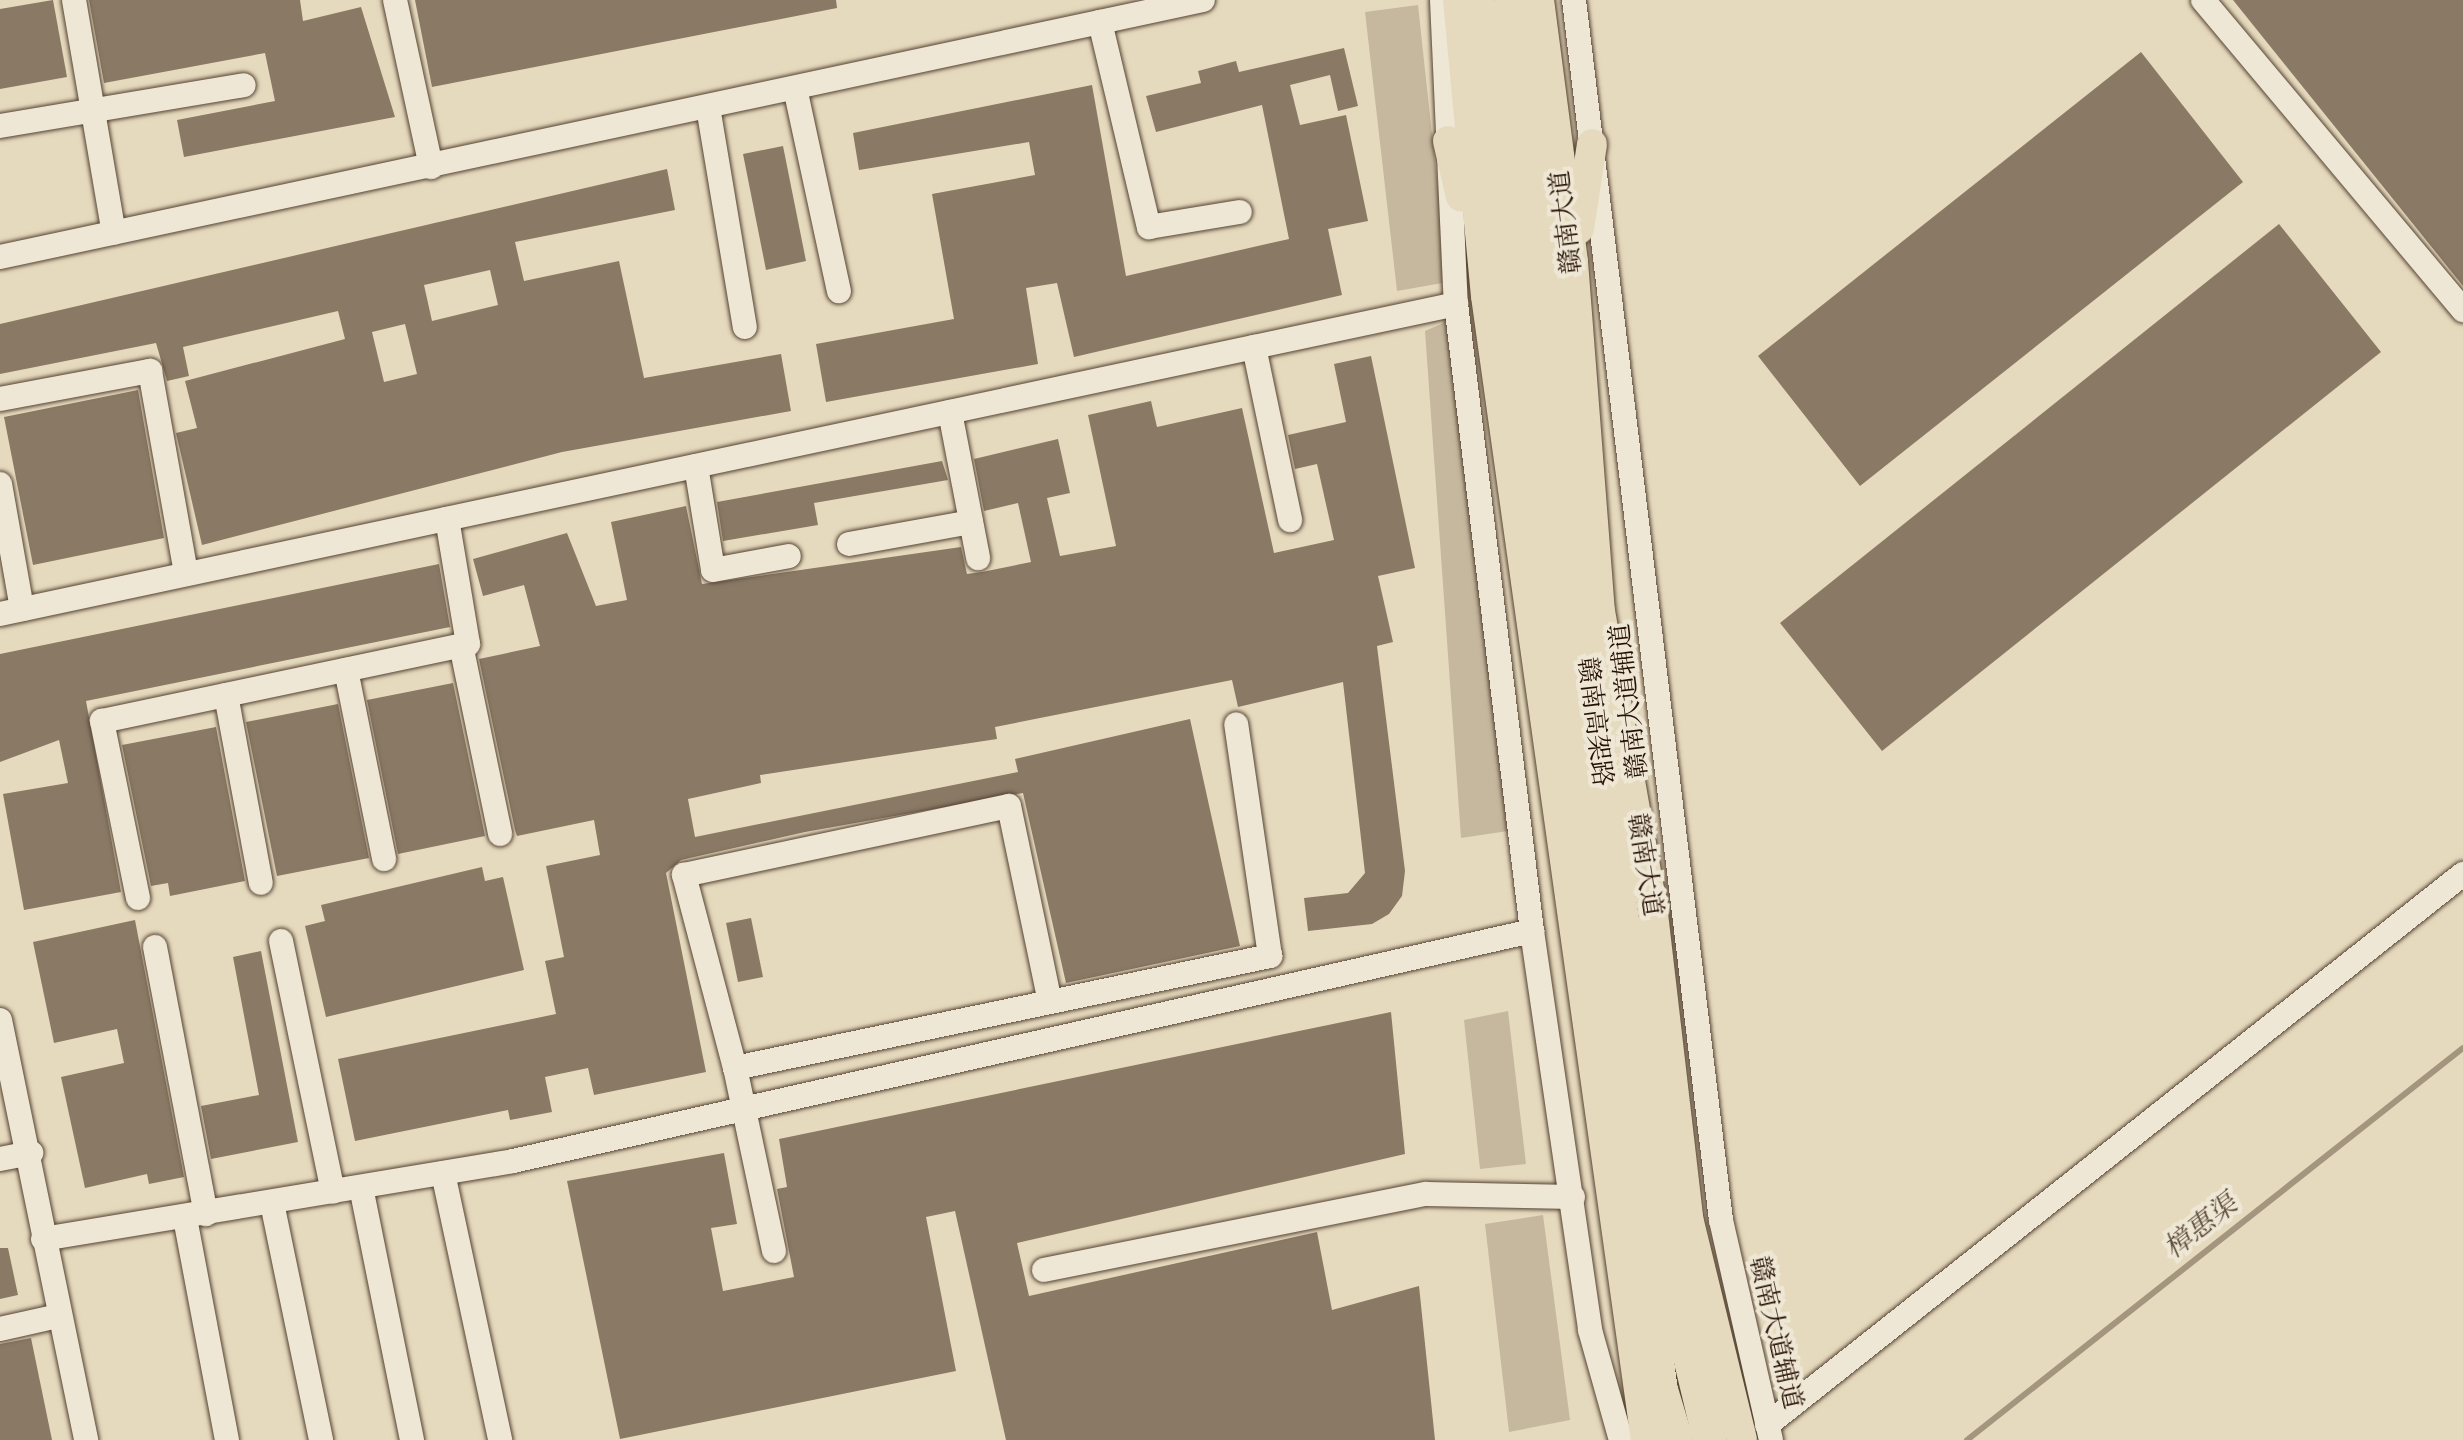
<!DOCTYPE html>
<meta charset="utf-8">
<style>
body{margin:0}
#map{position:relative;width:2463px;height:1440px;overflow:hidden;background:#e6dabe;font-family:"Libre Bodoni","Noto Serif SC",serif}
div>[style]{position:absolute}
.green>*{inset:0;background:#c5b89e}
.stream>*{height:6px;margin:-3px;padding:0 3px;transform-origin:3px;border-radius:3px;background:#a4957f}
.building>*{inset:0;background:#897965}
.roads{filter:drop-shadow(0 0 2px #554232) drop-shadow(0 0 2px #554232)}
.minor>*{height:24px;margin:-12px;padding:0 12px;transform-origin:12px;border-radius:12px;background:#efe7d5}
.major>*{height:30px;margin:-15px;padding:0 15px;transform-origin:15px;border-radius:15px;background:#e6dabe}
.highway>*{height:34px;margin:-17px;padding:0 17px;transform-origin:17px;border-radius:17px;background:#e6dabe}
span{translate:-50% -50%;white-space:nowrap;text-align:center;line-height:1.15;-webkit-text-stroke:8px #efe7d5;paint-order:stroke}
.street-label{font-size:26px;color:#251004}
.water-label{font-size:28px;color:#5e4c3b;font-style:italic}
</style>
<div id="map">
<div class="green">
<div style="clip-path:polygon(1418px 5px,1448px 282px,1397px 291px,1365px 12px)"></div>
<div style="clip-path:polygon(1448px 321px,1508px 831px,1461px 838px,1425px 331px)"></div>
<div style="clip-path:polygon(1508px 1011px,1526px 1164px,1480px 1169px,1464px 1020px)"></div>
<div style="clip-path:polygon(1543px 1215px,1570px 1420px,1509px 1432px,1485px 1224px)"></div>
</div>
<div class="stream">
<div style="left:1967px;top:1440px;width:632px;rotate:-38.32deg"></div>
</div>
<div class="building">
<div style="clip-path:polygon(53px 0,67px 77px,0 89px,0 9px)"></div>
<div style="clip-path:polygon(89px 0,300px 0,303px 21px,361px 7px,395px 117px,184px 157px,177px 120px,275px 101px,265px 53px,104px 83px)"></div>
<div style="clip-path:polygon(415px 0,836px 0,837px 8px,432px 87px)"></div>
<div style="clip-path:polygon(2233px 0,2463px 0,2463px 286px)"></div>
<div style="clip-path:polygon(1344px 48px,1358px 106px,1338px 111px,1330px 75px,1290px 85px,1300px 125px,1346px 115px,1368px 221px,1328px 229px,1342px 295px,1074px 357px,1057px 283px,1026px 288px,1038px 364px,826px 402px,816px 344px,954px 319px,932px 194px,1035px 175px,1029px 142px,859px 170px,853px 133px,1092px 85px,1126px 276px,1289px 239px,1262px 105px,1156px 132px,1146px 96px,1201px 83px,1198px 71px,1236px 61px,1239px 72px)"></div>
<div style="clip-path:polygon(2141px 52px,2243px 182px,1860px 486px,1758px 356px)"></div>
<div style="clip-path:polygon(783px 146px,806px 261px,766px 270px,743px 154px)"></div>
<div style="clip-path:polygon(evenodd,667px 169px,675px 210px,515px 242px,524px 281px,619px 261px,644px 378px,781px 354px,791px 411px,562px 452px,202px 545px,176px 433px,197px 428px,185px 381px,345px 339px,338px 311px,183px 347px,189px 376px,167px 381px,156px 343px,0 374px,0 324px,667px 169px,490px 270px,498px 305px,432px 321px,424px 285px,490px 270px,667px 169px,405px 324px,417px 374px,384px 382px,372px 332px,405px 324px)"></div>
<div style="clip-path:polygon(2279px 224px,2381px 352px,1882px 751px,1780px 623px)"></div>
<div style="clip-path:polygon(1371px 356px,1415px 568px,1378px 576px,1393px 642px,1377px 646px,1405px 871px,1402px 896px,1389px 914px,1372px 924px,1308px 931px,1304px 898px,1348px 893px,1365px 873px,1343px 682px,1238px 707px,1232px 680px,995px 727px,997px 739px,760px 775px,761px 783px,688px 799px,695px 837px,1018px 772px,1015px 759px,1190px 719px,1240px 946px,1066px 983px,1023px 793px,805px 832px,681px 860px,666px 873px,706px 1072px,594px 1095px,588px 1068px,545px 1077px,552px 1112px,510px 1120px,508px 1110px,355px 1141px,338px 1059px,556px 1014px,545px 961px,564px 957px,546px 866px,600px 855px,594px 820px,517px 836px,515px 830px,479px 659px,540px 646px,524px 585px,483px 596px,473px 559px,567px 533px,596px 606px,627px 600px,611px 522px,686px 506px,702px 584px,961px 547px,967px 574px,982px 572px,1031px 562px,1018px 503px,984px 511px,974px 459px,1058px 439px,1070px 493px,1047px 498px,1060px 556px,1116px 546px,1088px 415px,1151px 401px,1157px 427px,1242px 408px,1274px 553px,1334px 540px,1317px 464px,1295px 469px,1288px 435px,1346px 422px,1334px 364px)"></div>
<div style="clip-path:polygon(138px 390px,164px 538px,33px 565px,4px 417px)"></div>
<div style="clip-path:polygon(942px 461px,948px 480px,814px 503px,818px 525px,723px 541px,717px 502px)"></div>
<div style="clip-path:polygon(439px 564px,450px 627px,86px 701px,121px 892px,24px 910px,3px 794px,68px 783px,59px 740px,0 762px,0 654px)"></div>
<div style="clip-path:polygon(453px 683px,485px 836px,398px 854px,367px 700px)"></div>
<div style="clip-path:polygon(338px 704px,369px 858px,277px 876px,246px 722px)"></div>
<div style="clip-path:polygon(216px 727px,245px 881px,170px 896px,168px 883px,151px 886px,122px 745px)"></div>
<div style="clip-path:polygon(482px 867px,485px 881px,503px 877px,524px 970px,326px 1017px,305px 926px,325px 921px,321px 905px)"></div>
<div style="clip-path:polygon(751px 918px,763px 977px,738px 982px,726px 923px)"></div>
<div style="clip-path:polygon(135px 920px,184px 1177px,149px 1184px,147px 1174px,85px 1188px,61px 1077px,124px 1063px,117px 1029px,54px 1043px,33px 942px)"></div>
<div style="clip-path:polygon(261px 951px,298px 1142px,211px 1159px,201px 1106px,259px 1095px,233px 957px)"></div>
<div style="clip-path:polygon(1391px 1012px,1405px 1154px,1017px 1243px,1029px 1296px,1317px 1232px,1332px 1310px,1419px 1286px,1435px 1440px,1006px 1440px,955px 1211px,926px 1217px,956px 1371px,620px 1439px,567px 1181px,724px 1153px,737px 1224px,711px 1228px,723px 1291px,794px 1277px,777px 1189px,787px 1187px,779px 1139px)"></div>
<div style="clip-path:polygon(0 1248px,8px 1248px,18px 1295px,0 1299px)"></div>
<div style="clip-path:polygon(31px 1338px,52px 1440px,0 1440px,0 1344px)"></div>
</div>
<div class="roads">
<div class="minor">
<div style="left:74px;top:0;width:236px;rotate:80.3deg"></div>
<div style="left:395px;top:0;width:171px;rotate:77.8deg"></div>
<div style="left:1442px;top:0;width:304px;rotate:87.4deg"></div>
<div style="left:1456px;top:304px;width:632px;rotate:83.09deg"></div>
<div style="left:1532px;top:931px;width:403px;rotate:81.7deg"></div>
<div style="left:1590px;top:1330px;width:114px;rotate:74.3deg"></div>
<div style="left:1574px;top:0;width:1229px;rotate:83.13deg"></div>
<div style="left:1721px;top:1220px;width:226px;rotate:77.2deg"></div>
<div style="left:2203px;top:0;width:405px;rotate:50deg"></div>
<div style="left:1100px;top:22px;width:211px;rotate:76.6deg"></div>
<div style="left:1149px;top:227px;width:92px;rotate:-9.4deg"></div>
<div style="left:795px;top:88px;width:208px;rotate:77.8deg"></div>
<div style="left:708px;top:107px;width:223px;rotate:80.5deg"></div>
<div style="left:0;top:126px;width:247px;rotate:-9.5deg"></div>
<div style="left:0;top:257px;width:1230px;rotate:-12.06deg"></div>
<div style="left:1254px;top:347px;width:177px;rotate:78.2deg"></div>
<div style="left:0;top:399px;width:153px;rotate:-10.6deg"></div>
<div style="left:150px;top:371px;width:206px;rotate:79.9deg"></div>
<div style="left:950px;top:412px;width:149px;rotate:79.1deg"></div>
<div style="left:696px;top:466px;width:105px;rotate:80.7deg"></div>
<div style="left:713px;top:570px;width:77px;rotate:-10.4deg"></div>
<div style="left:0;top:484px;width:127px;rotate:80deg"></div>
<div style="left:849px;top:544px;width:124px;rotate:-10.2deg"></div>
<div style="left:0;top:614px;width:1489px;rotate:-12.02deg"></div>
<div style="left:461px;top:645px;width:193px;rotate:78.3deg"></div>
<div style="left:346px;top:670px;width:193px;rotate:78.6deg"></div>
<div style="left:226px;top:695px;width:191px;rotate:79.5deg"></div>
<div style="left:138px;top:898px;width:181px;rotate:-101.5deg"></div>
<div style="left:102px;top:721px;width:374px;rotate:-11.9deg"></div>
<div style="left:468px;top:644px;width:127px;rotate:-99.5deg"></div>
<div style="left:281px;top:941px;width:256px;rotate:78.3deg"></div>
<div style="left:155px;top:947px;width:272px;rotate:79.2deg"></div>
<div style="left:0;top:1020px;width:429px;rotate:78.4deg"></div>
<div style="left:735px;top:1068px;width:200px;rotate:-104.8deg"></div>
<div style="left:684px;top:875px;width:332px;rotate:-12deg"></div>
<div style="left:1009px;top:806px;width:200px;rotate:78.2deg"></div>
<div style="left:0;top:1159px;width:32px;rotate:-11deg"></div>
<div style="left:443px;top:1173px;width:273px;rotate:77.9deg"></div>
<div style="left:361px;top:1187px;width:258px;rotate:78.6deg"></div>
<div style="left:272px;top:1203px;width:242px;rotate:78.3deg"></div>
<div style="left:185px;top:1218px;width:226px;rotate:79.3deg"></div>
<div style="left:43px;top:1239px;width:476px;rotate:-9.4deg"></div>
<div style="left:513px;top:1161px;width:1045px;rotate:-12.72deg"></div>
<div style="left:774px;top:1251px;width:187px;rotate:-102deg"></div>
<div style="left:735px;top:1068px;width:547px;rotate:-11.82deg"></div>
<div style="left:1270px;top:956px;width:234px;rotate:-98.3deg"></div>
<div style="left:1044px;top:1270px;width:389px;rotate:-11.3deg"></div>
<div style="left:1426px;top:1194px;width:147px;rotate:1.2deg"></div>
<div style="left:0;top:1329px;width:59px;rotate:-12.6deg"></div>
<div style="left:1767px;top:1425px;width:888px;rotate:-38.37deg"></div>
</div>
<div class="major">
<div style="left:1458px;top:0;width:297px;rotate:84.6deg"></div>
<div style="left:1486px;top:296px;width:1155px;rotate:82.04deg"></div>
<div style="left:1539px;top:0;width:264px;rotate:82.6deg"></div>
<div style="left:1573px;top:262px;width:350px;rotate:85.6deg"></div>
<div style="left:1600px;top:611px;width:299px;rotate:80deg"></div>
<div style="left:1652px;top:905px;width:315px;rotate:83.4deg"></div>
<div style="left:1688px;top:1218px;width:228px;rotate:76.3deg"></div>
<div style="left:1448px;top:141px;width:57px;rotate:76.9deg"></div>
<div style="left:1579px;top:229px;width:86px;rotate:-81.3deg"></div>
</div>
<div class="highway">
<div style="left:1477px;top:0;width:627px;rotate:83.5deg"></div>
<div style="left:1548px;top:623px;width:775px;rotate:81.62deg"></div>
<div style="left:1661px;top:1390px;width:52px;rotate:73.3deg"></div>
<div style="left:1511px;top:0;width:734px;rotate:83.58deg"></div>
<div style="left:1593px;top:729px;width:610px;rotate:81.42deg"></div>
<div style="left:1684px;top:1332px;width:111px;rotate:76.5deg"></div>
</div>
</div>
<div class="street-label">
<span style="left:1567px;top:222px;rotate:-97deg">赣南大道</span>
<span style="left:1630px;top:701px;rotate:-97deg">赣南大道辅道</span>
<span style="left:1594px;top:722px;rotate:83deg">赣南高架路</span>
<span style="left:1644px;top:865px;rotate:81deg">赣南大道</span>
<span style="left:1775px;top:1333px;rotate:77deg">赣南大道辅道</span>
</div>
<div class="water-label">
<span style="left:2201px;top:1227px;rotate:-38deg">樟惠渠</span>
</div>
</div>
